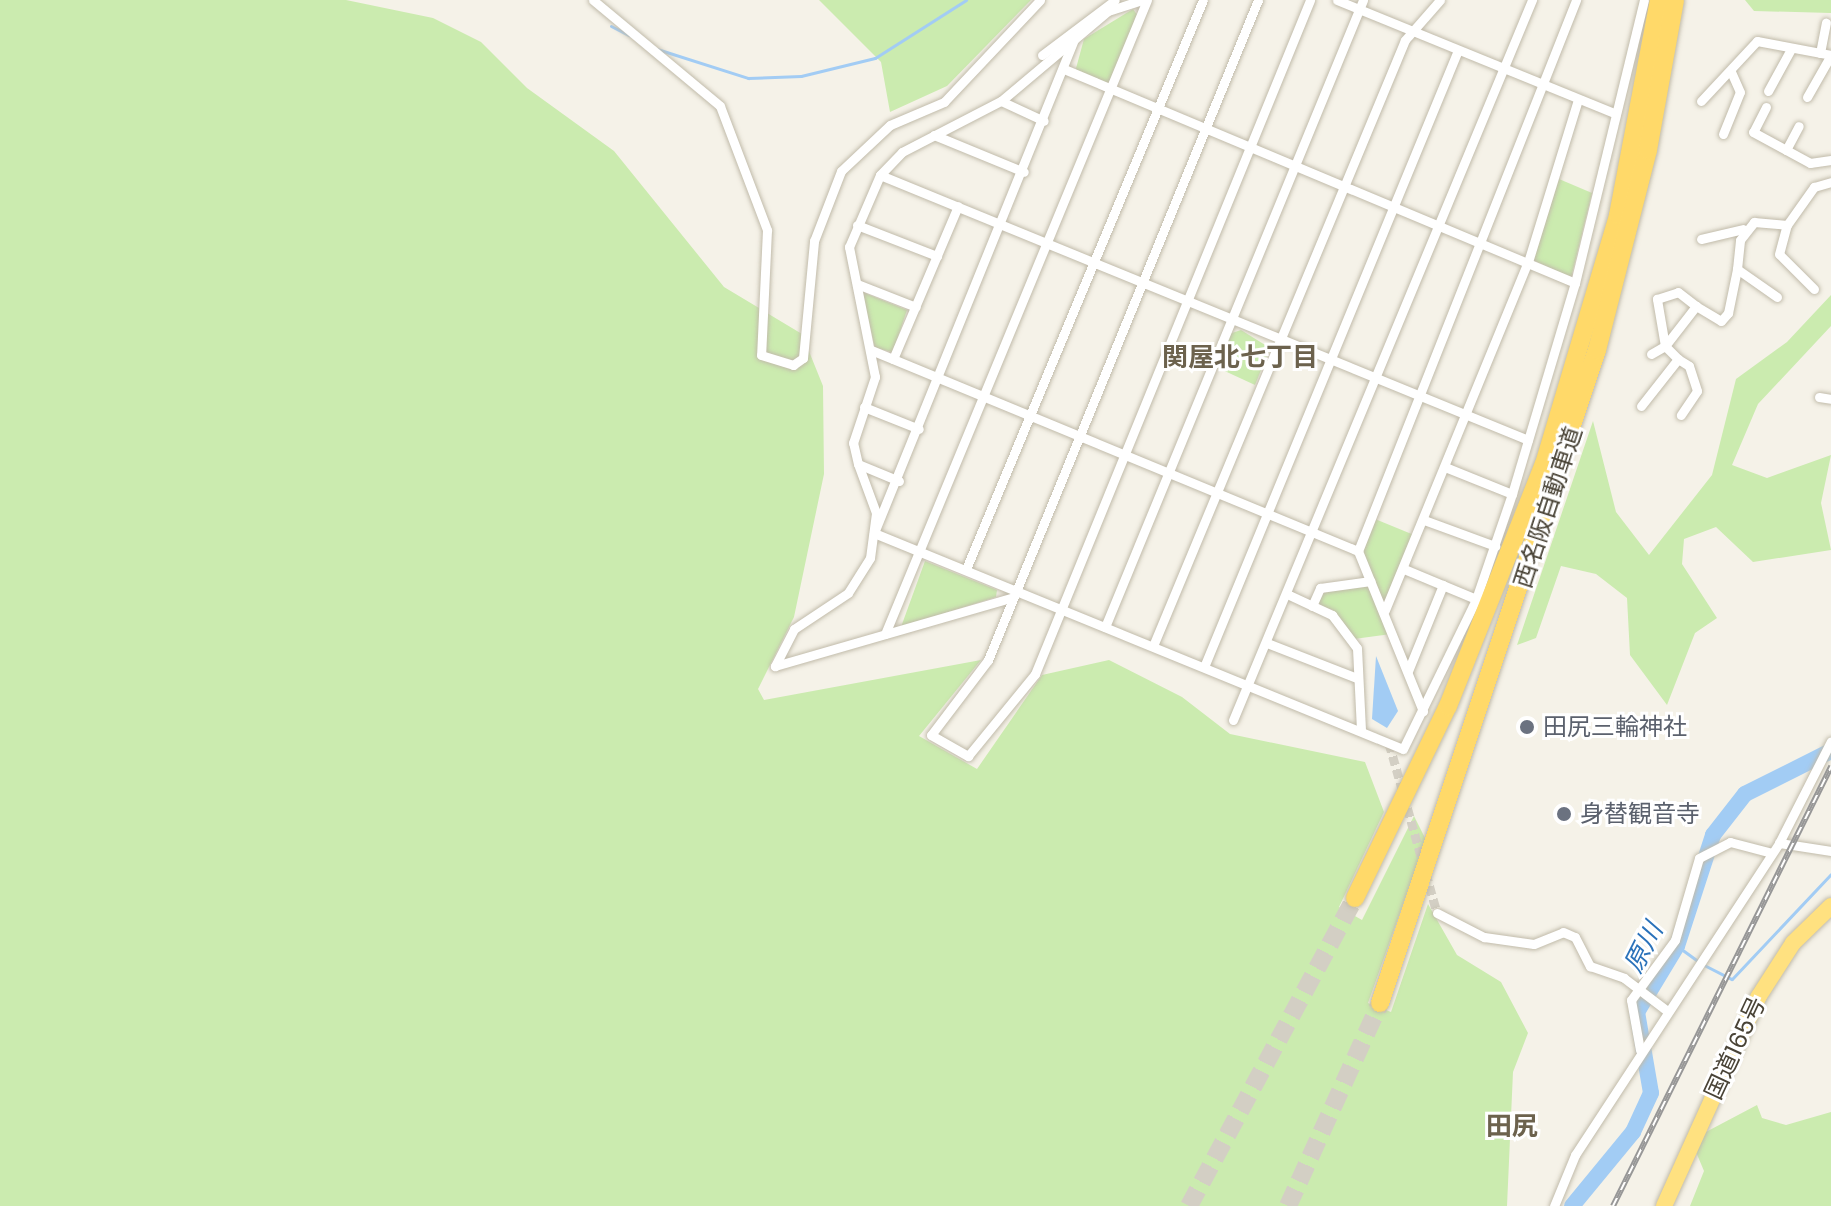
<!DOCTYPE html>
<meta charset="utf-8">
<style>
body{margin:0}
#map{position:relative;width:1831px;height:1206px;overflow:hidden;background:#f5f2e8;font-family:Poppins,"Noto Sans JP",sans-serif}
div>[style]{position:absolute}
.green>*{inset:0;background:#cbebaf}
.water>*{inset:0;background:#a2ccf4}
.stream>*{height:3px;margin:-1.5px;padding:0 1.5px;transform-origin:1.5px;border-radius:1.5px;background:#a2ccf4}
.river>*{height:16px;margin:-8px;padding:0 8px;transform-origin:8px;border-radius:8px;background:#a2ccf4}
.minor-tunnel>*{height:9px;margin-top:-4.5px;transform-origin:0;background:repeating-linear-gradient(90deg,#d3cfc4 0 9px,transparent 0 13.5px)}
.motorway-tunnel>*{height:18px;margin-top:-9px;transform-origin:0;background:repeating-linear-gradient(90deg,#d3cfc4 0 18px,transparent 0 27px)}
.roads{filter:drop-shadow(0 0 2px #c1bbaa) drop-shadow(0 0 2px #c1bbaa)}
.minor>*{height:9px;margin:-4.5px;padding:0 4.5px;transform-origin:4.5px;border-radius:4.5px;background:#fff}
.trunk>*{height:16px;margin:-8px;padding:0 8px;transform-origin:8px;border-radius:8px;background:#ffe180}
.motorway>*{height:18px;margin:-9px;padding:0 9px;transform-origin:9px;border-radius:9px;background:#ffd969}
.rail>*{height:6px;margin-top:-3px;transform-origin:0;background:repeating-linear-gradient(90deg,#fff 0 9px,#979797 0 18px);box-sizing:border-box;border-block:2px solid #979797}
.dots>*{width:22px;height:22px;translate:-50% -50%;box-sizing:border-box;border:4px solid #fff;border-radius:50%}
span{translate:-50% -50%;white-space:nowrap;text-align:center;line-height:1.15;-webkit-text-stroke:6px #fff;paint-order:stroke}
.street-label{font-size:24px;color:#494336}
.worship-label{font-size:24px;color:#5b616d}
.left{translate:0 -50%;text-align:left}
.neighbourhood-label{font-size:26px;color:#6c624d;font-weight:700}
.water-label{font-size:26px;color:#2a72ba;font-style:italic}
</style>
<div id="map">
<div class="green">
<div style="clip-path:polygon(0 0,346px 0,433px 18px,481px 42px,527px 88px,614px 151px,724px 287px,802px 334px,823px 386px,824px 474px,794px 617px,758px 689px,764px 700px,981px 660px,919px 736px,977px 769px,1042px 675px,1109px 660px,1182px 697px,1230px 734px,1365px 762px,1384px 812px,1339px 907px,1362px 920px,1414px 816px,1426px 840px,1368px 1003px,1391px 1012px,1428px 904px,1457px 955px,1501px 982px,1528px 1033px,1513px 1072px,1507px 1206px,0 1206px)"></div>
<div style="clip-path:polygon(819px 0,1031px 0,947px 86px,890px 112px,881px 62px)"></div>
<div style="clip-path:polygon(1745px 0,1831px 0,1831px 13px,1754px 11px)"></div>
<div style="clip-path:polygon(1133px 9px,1138px 16px,1109px 86px,1075px 72px,1084px 39px)"></div>
<div style="clip-path:polygon(1559px 179px,1592px 193px,1571px 278px,1533px 260px)"></div>
<div style="clip-path:polygon(862px 292px,907px 310px,893px 352px,875px 348px)"></div>
<div style="clip-path:polygon(1831px 295px,1831px 326px,1758px 404px,1732px 465px,1767px 478px,1831px 455px,1821px 503px,1831px 550px,1753px 562px,1716px 527px,1684px 539px,1682px 564px,1717px 618px,1695px 633px,1667px 705px,1630px 655px,1627px 598px,1596px 574px,1561px 566px,1536px 638px,1517px 645px,1593px 421px,1616px 512px,1649px 555px,1712px 475px,1736px 379px,1787px 342px)"></div>
<div style="clip-path:polygon(1241px 330px,1270px 348px,1255px 385px,1216px 367px,1229px 334px)"></div>
<div style="clip-path:polygon(1375px 519px,1414px 535px,1384px 603px,1361px 552px)"></div>
<div style="clip-path:polygon(925px 561px,997px 590px,996px 597px,901px 627px)"></div>
<div style="clip-path:polygon(1370px 584px,1391px 634px,1354px 639px,1333px 610px,1316px 605px,1323px 590px)"></div>
<div style="clip-path:polygon(1757px 1105px,1762px 1118px,1786px 1125px,1831px 1112px,1831px 1206px,1690px 1206px,1704px 1171px,1696px 1152px,1704px 1133px)"></div>
</div>
<div class="water">
<div style="clip-path:polygon(1376px 656px,1398px 711px,1387px 728px,1372px 719px)"></div>
</div>
<div class="stream">
<div style="left:611px;top:26px;width:20px;rotate:27deg"></div>
<div style="left:657px;top:49px;width:96px;rotate:17.7deg"></div>
<div style="left:748px;top:78px;width:53px;rotate:-2.2deg"></div>
<div style="left:801px;top:76px;width:76px;rotate:-13.7deg"></div>
<div style="left:875px;top:58px;width:108px;rotate:-32.5deg"></div>
<div style="left:1677px;top:946px;width:26px;rotate:36deg"></div>
<div style="left:1704px;top:965px;width:31px;rotate:27deg"></div>
<div style="left:1732px;top:979px;width:144px;rotate:-46.7deg"></div>
</div>
<div class="river">
<div style="left:1572px;top:1206px;width:96px;rotate:-50.5deg"></div>
<div style="left:1633px;top:1132px;width:43px;rotate:-65.2deg"></div>
<div style="left:1651px;top:1093px;width:82px;rotate:-99.8deg"></div>
<div style="left:1637px;top:1012px;width:77px;rotate:-58.8deg"></div>
<div style="left:1677px;top:946px;width:117px;rotate:-72deg"></div>
<div style="left:1713px;top:835px;width:52px;rotate:-52deg"></div>
<div style="left:1745px;top:794px;width:96px;rotate:-26.6deg"></div>
</div>
<div class="minor-tunnel">
<div style="left:1389px;top:743px;width:177px;rotate:74.2deg"></div>
</div>
<div class="motorway-tunnel">
<div style="left:1189px;top:1206px;width:350px;rotate:-61.7deg"></div>
<div style="left:1288px;top:1206px;width:223px;rotate:-65.6deg"></div>
</div>
<div class="roads">
<div class="minor">
<div style="left:593px;top:0;width:165px;rotate:39.8deg"></div>
<div style="left:720px;top:106px;width:133px;rotate:69.2deg"></div>
<div style="left:767px;top:230px;width:125px;rotate:92.7deg"></div>
<div style="left:761px;top:355px;width:34px;rotate:17deg"></div>
<div style="left:793px;top:365px;width:12px;rotate:-35deg"></div>
<div style="left:803px;top:358px;width:118px;rotate:-84.6deg"></div>
<div style="left:814px;top:241px;width:75px;rotate:-68.9deg"></div>
<div style="left:841px;top:171px;width:67px;rotate:-43.2deg"></div>
<div style="left:890px;top:125px;width:59px;rotate:-23.1deg"></div>
<div style="left:944px;top:102px;width:140px;rotate:-46.7deg"></div>
<div style="left:1258px;top:0;width:713px;rotate:112.25deg"></div>
<div style="left:988px;top:660px;width:94px;rotate:127.2deg"></div>
<div style="left:931px;top:735px;width:43px;rotate:29.6deg"></div>
<div style="left:968px;top:756px;width:106px;rotate:-50.7deg"></div>
<div style="left:1035px;top:674px;width:728px;rotate:-67.8deg"></div>
<div style="left:1337px;top:0;width:301px;rotate:22.2deg"></div>
<div style="left:1077px;top:32px;width:541px;rotate:112.06deg"></div>
<div style="left:874px;top:533px;width:571px;rotate:22.21deg"></div>
<div style="left:1403px;top:749px;width:167px;rotate:-64deg"></div>
<div style="left:1476px;top:599px;width:111px;rotate:-71.1deg"></div>
<div style="left:1512px;top:494px;width:220px;rotate:-73.4deg"></div>
<div style="left:1575px;top:283px;width:291px;rotate:-76.3deg"></div>
<div style="left:1820px;top:53px;width:31px;rotate:-79deg"></div>
<div style="left:1042px;top:55px;width:91px;rotate:-37deg"></div>
<div style="left:1064px;top:69px;width:554px;rotate:22.72deg"></div>
<div style="left:1768px;top:91px;width:48px;rotate:-61.3deg"></div>
<div style="left:1807px;top:97px;width:48px;rotate:-60.3deg"></div>
<div style="left:1001px;top:101px;width:47px;rotate:24.9deg"></div>
<div style="left:1701px;top:101px;width:82px;rotate:-47deg"></div>
<div style="left:1757px;top:41px;width:75px;rotate:10.7deg"></div>
<div style="left:1766px;top:107px;width:28px;rotate:117deg"></div>
<div style="left:1753px;top:132px;width:65px;rotate:28.5deg"></div>
<div style="left:1810px;top:163px;width:21px;rotate:-8deg"></div>
<div style="left:1723px;top:134px;width:45px;rotate:-68deg"></div>
<div style="left:1740px;top:92px;width:22px;rotate:-114deg"></div>
<div style="left:934px;top:135px;width:97px;rotate:22.3deg"></div>
<div style="left:1786px;top:150px;width:27px;rotate:-62deg"></div>
<div style="left:880px;top:175px;width:700px;rotate:22.24deg"></div>
<div style="left:857px;top:225px;width:86px;rotate:21.2deg"></div>
<div style="left:1701px;top:239px;width:43px;rotate:-13.4deg"></div>
<div style="left:857px;top:284px;width:63px;rotate:21.3deg"></div>
<div style="left:1814px;top:289px;width:49px;rotate:-135deg"></div>
<div style="left:1779px;top:254px;width:30px;rotate:-75deg"></div>
<div style="left:1787px;top:225px;width:47px;rotate:-54.6deg"></div>
<div style="left:1814px;top:187px;width:18px;rotate:-16deg"></div>
<div style="left:1777px;top:297px;width:49px;rotate:-145deg"></div>
<div style="left:1737px;top:269px;width:29px;rotate:-84deg"></div>
<div style="left:1740px;top:240px;width:23px;rotate:-52deg"></div>
<div style="left:1754px;top:222px;width:33px;rotate:5deg"></div>
<div style="left:871px;top:350px;width:527px;rotate:22.43deg"></div>
<div style="left:1358px;top:551px;width:173px;rotate:67.9deg"></div>
<div style="left:1651px;top:354px;width:16px;rotate:-30deg"></div>
<div style="left:1665px;top:346px;width:48px;rotate:-99.7deg"></div>
<div style="left:1657px;top:299px;width:22px;rotate:-18deg"></div>
<div style="left:1678px;top:292px;width:23px;rotate:38deg"></div>
<div style="left:893px;top:359px;width:166px;rotate:-67deg"></div>
<div style="left:1678px;top:359px;width:13px;rotate:32deg"></div>
<div style="left:1689px;top:366px;width:26px;rotate:72deg"></div>
<div style="left:1697px;top:391px;width:29px;rotate:124deg"></div>
<div style="left:1819px;top:397px;width:12px;rotate:9deg"></div>
<div style="left:1641px;top:406px;width:60px;rotate:-51.8deg"></div>
<div style="left:1678px;top:359px;width:18px;rotate:-135deg"></div>
<div style="left:1665px;top:346px;width:51px;rotate:-52.2deg"></div>
<div style="left:1696px;top:306px;width:29px;rotate:31deg"></div>
<div style="left:1721px;top:321px;width:11px;rotate:-49deg"></div>
<div style="left:1728px;top:313px;width:45px;rotate:-78.4deg"></div>
<div style="left:864px;top:407px;width:59px;rotate:21.8deg"></div>
<div style="left:858px;top:464px;width:22px;rotate:-103deg"></div>
<div style="left:853px;top:443px;width:70px;rotate:-71.6deg"></div>
<div style="left:875px;top:377px;width:133px;rotate:-101.3deg"></div>
<div style="left:849px;top:247px;width:78px;rotate:-66.7deg"></div>
<div style="left:880px;top:175px;width:32px;rotate:-46deg"></div>
<div style="left:902px;top:152px;width:111px;rotate:-27.3deg"></div>
<div style="left:1001px;top:101px;width:140px;rotate:-40.1deg"></div>
<div style="left:1108px;top:11px;width:36px;rotate:-18deg"></div>
<div style="left:1445px;top:467px;width:72px;rotate:21.9deg"></div>
<div style="left:899px;top:481px;width:44px;rotate:-157.5deg"></div>
<div style="left:858px;top:464px;width:52px;rotate:69.8deg"></div>
<div style="left:876px;top:513px;width:45px;rotate:97.6deg"></div>
<div style="left:870px;top:558px;width:41px;rotate:122.2deg"></div>
<div style="left:848px;top:593px;width:65px;rotate:146.3deg"></div>
<div style="left:794px;top:629px;width:42px;rotate:117.2deg"></div>
<div style="left:775px;top:666px;width:246px;rotate:-16.1deg"></div>
<div style="left:1424px;top:520px;width:76px;rotate:20.1deg"></div>
<div style="left:1358px;top:551px;width:593px;rotate:-68.41deg"></div>
<div style="left:966px;top:569px;width:616px;rotate:-67.39deg"></div>
<div style="left:1404px;top:569px;width:78px;rotate:22.6deg"></div>
<div style="left:1287px;top:594px;width:50px;rotate:25deg"></div>
<div style="left:1332px;top:615px;width:41px;rotate:52.9deg"></div>
<div style="left:1357px;top:648px;width:83px;rotate:87.2deg"></div>
<div style="left:1312px;top:606px;width:20px;rotate:-66deg"></div>
<div style="left:1320px;top:588px;width:51px;rotate:-7.8deg"></div>
<div style="left:1385px;top:610px;width:376px;rotate:-67.7deg"></div>
<div style="left:1528px;top:262px;width:170px;rotate:-72.9deg"></div>
<div style="left:1105px;top:627px;width:678px;rotate:-67.63deg"></div>
<div style="left:885px;top:634px;width:686px;rotate:-67.55deg"></div>
<div style="left:1267px;top:643px;width:97px;rotate:21.3deg"></div>
<div style="left:1153px;top:646px;width:656px;rotate:-67.42deg"></div>
<div style="left:1405px;top:40px;width:53px;rotate:-48.8deg"></div>
<div style="left:1204px;top:667px;width:667px;rotate:-67.62deg"></div>
<div style="left:1408px;top:671px;width:93px;rotate:-67.9deg"></div>
<div style="left:1233px;top:720px;width:780px;rotate:-67.45deg"></div>
<div style="left:1779px;top:843px;width:53px;rotate:8.7deg"></div>
<div style="left:1437px;top:913px;width:53px;rotate:27.1deg"></div>
<div style="left:1484px;top:937px;width:50px;rotate:8deg"></div>
<div style="left:1534px;top:944px;width:31px;rotate:-22deg"></div>
<div style="left:1563px;top:932px;width:13px;rotate:23deg"></div>
<div style="left:1575px;top:937px;width:33px;rotate:63deg"></div>
<div style="left:1590px;top:966px;width:36px;rotate:19deg"></div>
<div style="left:1624px;top:978px;width:53px;rotate:37.3deg"></div>
<div style="left:1640px;top:1050px;width:51px;rotate:-100.2deg"></div>
<div style="left:1631px;top:1000px;width:74px;rotate:-53.7deg"></div>
<div style="left:1675px;top:940px;width:85px;rotate:-73.7deg"></div>
<div style="left:1699px;top:858px;width:35px;rotate:-27deg"></div>
<div style="left:1730px;top:842px;width:43px;rotate:14.7deg"></div>
<div style="left:1554px;top:1206px;width:55px;rotate:-67.6deg"></div>
<div style="left:1575px;top:1155px;width:373px;rotate:-56.8deg"></div>
<div style="left:1779px;top:843px;width:114px;rotate:-63deg"></div>
</div>
<div class="trunk">
<div style="left:1664px;top:1206px;width:230px;rotate:-65.7deg"></div>
<div style="left:1759px;top:996px;width:63px;rotate:-57.3deg"></div>
<div style="left:1793px;top:943px;width:53px;rotate:-44.2deg"></div>
</div>
<div class="motorway">
<div style="left:1355px;top:898px;width:213px;rotate:-64.2deg"></div>
<div style="left:1448px;top:706px;width:260px;rotate:-68.4deg"></div>
<div style="left:1544px;top:464px;width:260px;rotate:-73.4deg"></div>
<div style="left:1618px;top:215px;width:219px;rotate:-79.2deg"></div>
<div style="left:1380px;top:1003px;width:688px;rotate:-71.62deg"></div>
<div style="left:1597px;top:350px;width:206px;rotate:-75.7deg"></div>
<div style="left:1648px;top:150px;width:152px;rotate:-79.8deg"></div>
</div>
</div>
<div class="rail">
<div style="left:1613px;top:1206px;width:491px;rotate:-63.6deg"></div>
</div>
<div class="dots">
<div style="left:1527px;top:727px;background:#6b7280"></div>
<div style="left:1564px;top:814px;background:#6b7280"></div>
</div>
<div class="street-label">
<span style="left:1548px;top:507px;rotate:-72deg">西名阪自動車道</span>
<span style="left:1735px;top:1048px;rotate:-65deg">国道165号</span>
</div>
<div class="worship-label">
<span class="left" style="left:1543px;top:727px">田尻三輪神社</span>
<span class="left" style="left:1580px;top:814px">身替観音寺</span>
</div>
<div class="neighbourhood-label">
<span style="left:1240px;top:358px">関屋北七丁目</span>
<span style="left:1512px;top:1127px">田尻</span>
</div>
<div class="water-label">
<span style="left:1644px;top:948px;rotate:-63deg">原川</span>
</div>
</div>
